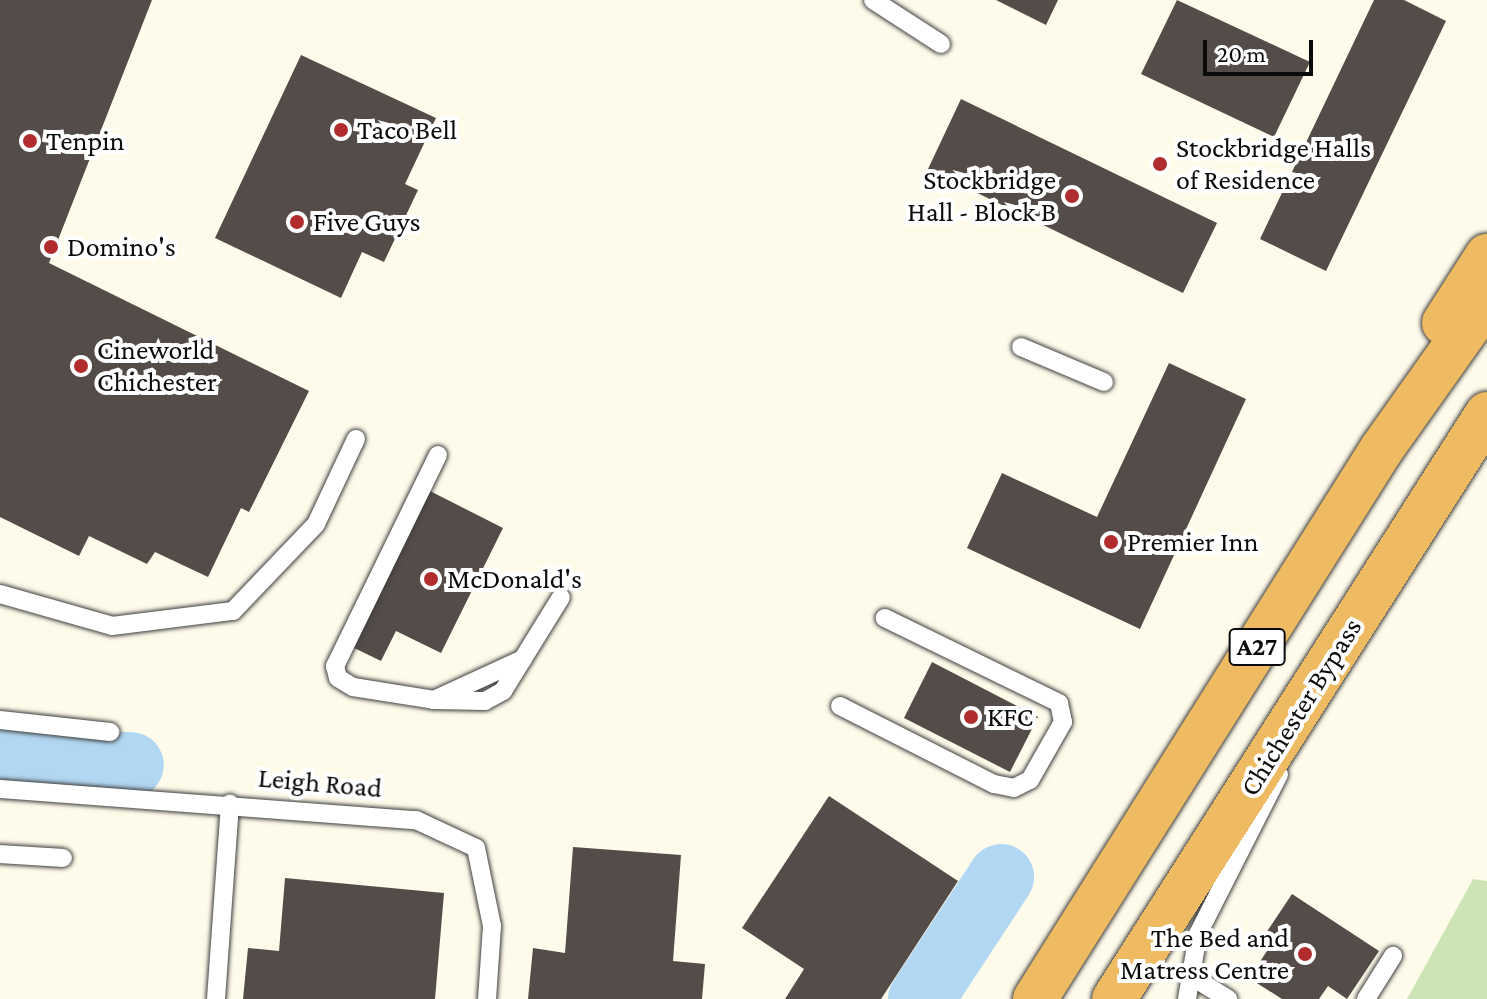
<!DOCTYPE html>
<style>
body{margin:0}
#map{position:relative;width:1487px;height:999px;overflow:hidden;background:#fefbea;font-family:"Crimson Pro",serif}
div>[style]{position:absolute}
.green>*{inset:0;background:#cde5b6}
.river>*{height:66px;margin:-33px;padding:0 33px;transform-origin:33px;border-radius:33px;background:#b2d7f2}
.building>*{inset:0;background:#534c48}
.roads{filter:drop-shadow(0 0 2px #3e3e3e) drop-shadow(0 0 2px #3e3e3e)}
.service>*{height:18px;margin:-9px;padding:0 9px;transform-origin:9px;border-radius:9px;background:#fff}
.trunk>*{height:44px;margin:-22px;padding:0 22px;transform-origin:22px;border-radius:22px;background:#eebb62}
.dots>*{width:22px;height:22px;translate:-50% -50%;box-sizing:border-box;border:4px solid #fff;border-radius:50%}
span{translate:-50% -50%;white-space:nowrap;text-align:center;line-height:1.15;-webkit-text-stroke:8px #fff;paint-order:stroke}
.shield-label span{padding:2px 6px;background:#fff;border:2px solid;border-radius:6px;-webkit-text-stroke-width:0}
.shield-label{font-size:26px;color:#0b0b0b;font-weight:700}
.poi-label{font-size:28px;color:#0b0b0b}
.left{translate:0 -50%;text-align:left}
.right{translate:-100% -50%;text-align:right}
.street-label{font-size:28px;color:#0b0b0b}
.scale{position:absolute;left:1203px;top:40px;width:110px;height:36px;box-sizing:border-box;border:4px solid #0b0b0b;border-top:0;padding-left:10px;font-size:24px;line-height:28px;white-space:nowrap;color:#0b0b0b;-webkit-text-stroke:6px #fff;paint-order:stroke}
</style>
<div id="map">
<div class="green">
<div style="clip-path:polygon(1473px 879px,1487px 881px,1487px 999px,1407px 999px)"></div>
</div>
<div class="river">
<div style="left:0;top:758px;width:131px;rotate:3.1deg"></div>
<div style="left:921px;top:999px;width:146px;rotate:-56.7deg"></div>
</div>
<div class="building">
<div style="clip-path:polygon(0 0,152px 0,49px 263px,309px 391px,249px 512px,241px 508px,208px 577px,155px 552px,147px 564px,89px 536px,79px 556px,0 517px)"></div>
<div style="clip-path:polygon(996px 0,1058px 0,1046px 25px)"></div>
<div style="clip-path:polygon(1177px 0,1310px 62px,1274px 137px,1141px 74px)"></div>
<div style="clip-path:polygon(1374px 0,1404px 0,1446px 21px,1326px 271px,1260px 239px)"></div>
<div style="clip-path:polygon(301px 55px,436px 118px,405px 184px,418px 190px,384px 262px,362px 252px,341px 298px,215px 238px)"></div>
<div style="clip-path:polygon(961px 99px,1217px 223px,1183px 293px,928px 169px)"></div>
<div style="clip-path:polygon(1169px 363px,1246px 399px,1140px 629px,967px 548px,1002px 473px,1097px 517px)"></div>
<div style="clip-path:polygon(428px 490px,503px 528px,441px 653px,396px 631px,381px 661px,350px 646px)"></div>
<div style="clip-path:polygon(932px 662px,1038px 717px,1010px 772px,904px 718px)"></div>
<div style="clip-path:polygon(829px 796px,958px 881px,881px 999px,785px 999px,804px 969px,742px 928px)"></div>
<div style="clip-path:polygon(573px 847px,681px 855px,673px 961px,705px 964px,702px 999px,528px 999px,533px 948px,565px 953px)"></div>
<div style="clip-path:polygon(285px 878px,444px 893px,435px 999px,243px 999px,248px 948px,279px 951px)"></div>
<div style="clip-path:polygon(1292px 894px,1379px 951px,1347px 999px,1328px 986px,1319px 999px,1282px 999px,1249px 978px,1271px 945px,1262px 939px)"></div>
</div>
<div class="roads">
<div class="service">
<div style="left:873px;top:0;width:81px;rotate:32.9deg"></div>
<div style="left:1021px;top:347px;width:90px;rotate:22.9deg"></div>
<div style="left:438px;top:455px;width:235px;rotate:116deg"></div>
<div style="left:335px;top:666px;width:12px;rotate:76deg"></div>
<div style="left:338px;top:678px;width:17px;rotate:31deg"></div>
<div style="left:353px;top:687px;width:82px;rotate:9.1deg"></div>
<div style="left:434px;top:700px;width:51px;rotate:1.1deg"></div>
<div style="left:485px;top:701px;width:21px;rotate:-29deg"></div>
<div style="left:503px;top:691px;width:110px;rotate:-58.3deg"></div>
<div style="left:0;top:594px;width:116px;rotate:15.9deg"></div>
<div style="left:112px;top:626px;width:122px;rotate:-7.1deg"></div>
<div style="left:233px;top:611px;width:120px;rotate:-46.3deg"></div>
<div style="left:316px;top:524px;width:94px;rotate:-64.8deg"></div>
<div style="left:434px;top:700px;width:98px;rotate:-24.7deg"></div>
<div style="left:840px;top:706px;width:173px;rotate:26.9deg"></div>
<div style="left:994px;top:784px;width:20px;rotate:11deg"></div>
<div style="left:1014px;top:788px;width:18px;rotate:-27deg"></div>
<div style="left:1030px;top:780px;width:67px;rotate:-60.4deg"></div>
<div style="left:1063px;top:722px;width:19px;rotate:-102deg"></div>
<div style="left:1059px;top:703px;width:194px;rotate:-154deg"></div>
<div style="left:0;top:720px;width:111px;rotate:6.2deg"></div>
<div style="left:0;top:789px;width:417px;rotate:4.3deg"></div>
<div style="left:416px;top:820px;width:66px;rotate:25deg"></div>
<div style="left:476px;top:848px;width:80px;rotate:78.4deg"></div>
<div style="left:492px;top:926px;width:73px;rotate:93.9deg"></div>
<div style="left:0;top:854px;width:63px;rotate:3.6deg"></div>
<div style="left:1191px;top:976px;width:44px;rotate:31.9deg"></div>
<div style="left:216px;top:999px;width:196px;rotate:-85.9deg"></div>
<div style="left:1187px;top:999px;width:66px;rotate:-80.4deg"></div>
<div style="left:1198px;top:934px;width:179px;rotate:-63.1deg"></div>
<div style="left:1366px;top:999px;width:51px;rotate:-57.9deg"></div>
</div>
<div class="trunk">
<div style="left:1444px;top:323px;width:80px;rotate:-57.3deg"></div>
<div style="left:1035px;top:999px;width:649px;rotate:-57.78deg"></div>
<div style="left:1381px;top:450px;width:183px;rotate:-54.6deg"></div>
<div style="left:1114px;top:999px;width:694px;rotate:-57.48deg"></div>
</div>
</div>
<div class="dots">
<div style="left:341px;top:130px;background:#b12d2d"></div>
<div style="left:30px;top:141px;background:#b12d2d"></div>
<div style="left:1160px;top:164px;background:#b12d2d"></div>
<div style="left:1072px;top:196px;background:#b12d2d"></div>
<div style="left:297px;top:222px;background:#b12d2d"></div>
<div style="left:51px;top:247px;background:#b12d2d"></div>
<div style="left:81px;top:366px;background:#b12d2d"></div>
<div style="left:1111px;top:542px;background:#b12d2d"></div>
<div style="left:431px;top:579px;background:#b12d2d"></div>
<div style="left:971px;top:717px;background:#b12d2d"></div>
<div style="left:1305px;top:954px;background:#b12d2d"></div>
</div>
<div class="shield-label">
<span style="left:1257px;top:647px">A27</span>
</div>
<div class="poi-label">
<span class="left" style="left:357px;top:130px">Taco Bell</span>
<span class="left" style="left:46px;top:141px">Tenpin</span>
<span class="left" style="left:1176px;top:164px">Stockbridge Halls<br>of Residence</span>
<span class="right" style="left:1056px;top:196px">Stockbridge<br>Hall - Block B</span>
<span class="left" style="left:313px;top:222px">Five Guys</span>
<span class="left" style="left:67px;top:247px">Domino's</span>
<span class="left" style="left:97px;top:366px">Cineworld<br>Chichester</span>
<span class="left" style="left:1127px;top:542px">Premier Inn</span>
<span class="left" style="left:447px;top:579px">McDonald's</span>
<span class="left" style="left:987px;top:717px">KFC</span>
<span class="right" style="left:1289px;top:954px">The Bed and<br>Matress Centre</span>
</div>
<div class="street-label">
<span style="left:1301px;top:707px;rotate:-58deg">Chichester Bypass</span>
<span style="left:320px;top:783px;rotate:5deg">Leigh Road</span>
</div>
<div class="scale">20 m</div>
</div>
